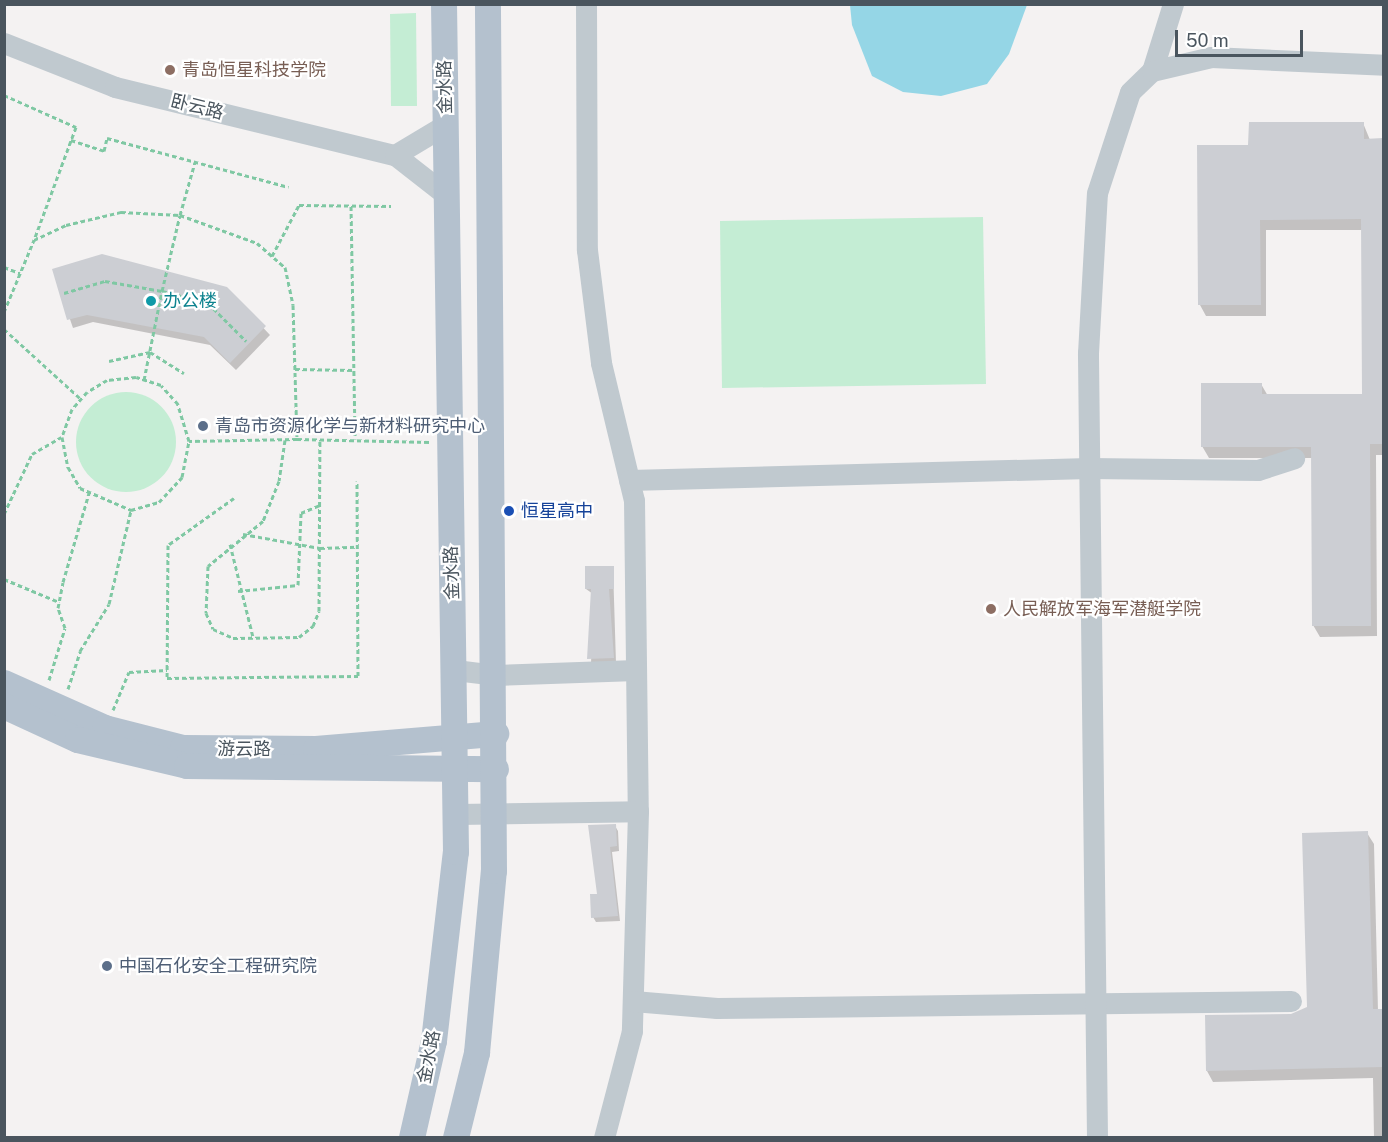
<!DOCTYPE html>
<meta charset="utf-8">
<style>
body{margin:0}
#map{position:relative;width:1388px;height:1142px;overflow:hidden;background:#f4f2f2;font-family:"Public Sans","Noto Sans SC",sans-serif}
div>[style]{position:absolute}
.green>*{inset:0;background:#c4edd4}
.round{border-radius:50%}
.water>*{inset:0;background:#95d6e6}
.shadow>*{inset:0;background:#0003}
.building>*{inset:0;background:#ccced3}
.path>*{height:3px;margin-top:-1.5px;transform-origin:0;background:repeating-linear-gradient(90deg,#7fc8a3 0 4.5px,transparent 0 7.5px)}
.minor>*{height:21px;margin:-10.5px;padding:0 10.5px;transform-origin:10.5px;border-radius:10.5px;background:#c0c9cf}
.major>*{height:26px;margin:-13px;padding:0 13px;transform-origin:13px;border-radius:13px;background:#b4c1ce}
.dots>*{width:16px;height:16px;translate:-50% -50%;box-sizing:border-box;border:3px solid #fff;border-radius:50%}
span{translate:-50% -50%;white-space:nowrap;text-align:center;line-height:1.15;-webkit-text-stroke:4.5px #fff;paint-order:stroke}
.education-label{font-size:18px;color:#785e54}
.left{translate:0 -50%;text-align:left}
.street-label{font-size:18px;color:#4a555e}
.culture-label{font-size:18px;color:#0d838f}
.service-label{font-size:18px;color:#4e5e75}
.transit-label{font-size:18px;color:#164399}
.frame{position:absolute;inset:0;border:6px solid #4a555e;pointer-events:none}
.scale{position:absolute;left:1175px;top:30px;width:128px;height:27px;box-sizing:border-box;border:3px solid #4a555e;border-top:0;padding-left:8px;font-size:18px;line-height:21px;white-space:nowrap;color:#4a555e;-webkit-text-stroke:4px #fff;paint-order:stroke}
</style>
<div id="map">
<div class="green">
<div style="clip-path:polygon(416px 13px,417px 106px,391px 106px,390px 14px)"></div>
<div style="clip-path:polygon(983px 217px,986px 384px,722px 388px,720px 221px)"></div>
<div class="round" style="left:76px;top:392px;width:100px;height:100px"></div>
</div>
<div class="water">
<div style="clip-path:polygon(850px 5px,850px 4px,1027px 5px,1009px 54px,987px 84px,941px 96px,903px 92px,872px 76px,852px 25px)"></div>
</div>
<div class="shadow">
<div style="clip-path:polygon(1363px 123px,1370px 140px,1384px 140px,1384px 455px,1376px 455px,1377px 636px,1320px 637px,1313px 625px,1313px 458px,1209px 458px,1202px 446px,1261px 384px,1268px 396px,1364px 396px,1362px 230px,1266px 230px,1266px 316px,1206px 316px,1200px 305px,1199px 147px,1250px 146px)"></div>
<div style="clip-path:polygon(53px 270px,227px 289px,270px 335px,236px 370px,210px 345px,93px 322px,73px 328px)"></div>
<div style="clip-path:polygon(613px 567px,616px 663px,591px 664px,593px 594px,586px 589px,586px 568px)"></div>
<div style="clip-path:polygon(590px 826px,615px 826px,618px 831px,619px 851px,612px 852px,620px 921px,596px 922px,593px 917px,598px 895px)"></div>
<div style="clip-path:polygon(1367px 833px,1374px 844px,1378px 1011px,1384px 1010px,1384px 1138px,1374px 1138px,1373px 1078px,1213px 1082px,1207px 1071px,1308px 1008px)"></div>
</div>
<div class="building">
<div style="clip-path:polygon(1249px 122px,1364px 122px,1364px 139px,1383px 138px,1383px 444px,1370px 444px,1371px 626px,1312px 626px,1311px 447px,1201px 447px,1201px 383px,1262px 383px,1262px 394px,1362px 394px,1361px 219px,1260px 220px,1261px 305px,1198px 305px,1197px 145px,1248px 145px)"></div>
<div style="clip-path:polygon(102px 254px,227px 287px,266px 326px,230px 363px,204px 337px,87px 315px,67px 320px,52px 269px)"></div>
<div style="clip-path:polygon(585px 566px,614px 566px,614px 589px,609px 589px,614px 658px,587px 659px,591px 589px,585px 589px)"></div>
<div style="clip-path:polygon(616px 824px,617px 846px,610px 847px,618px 916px,591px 918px,590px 894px,597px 894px,588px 825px)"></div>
<div style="clip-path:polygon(1368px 831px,1373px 1009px,1383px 1009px,1383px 1067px,1206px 1071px,1205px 1015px,1291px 1014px,1307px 1007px,1302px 833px)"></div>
</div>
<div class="path">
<div style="left:4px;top:95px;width:79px;rotate:24deg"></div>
<div style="left:76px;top:127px;width:121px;rotate:110.4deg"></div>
<div style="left:71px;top:140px;width:35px;rotate:18deg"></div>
<div style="left:104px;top:151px;width:13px;rotate:-77deg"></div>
<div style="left:107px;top:138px;width:188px;rotate:15.1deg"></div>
<div style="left:351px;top:206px;width:233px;rotate:89deg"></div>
<div style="left:272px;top:256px;width:58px;rotate:-62.1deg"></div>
<div style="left:299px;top:205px;width:92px;rotate:0.6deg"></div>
<div style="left:4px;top:267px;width:17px;rotate:21deg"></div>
<div style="left:64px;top:293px;width:43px;rotate:-16.3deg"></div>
<div style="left:105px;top:281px;width:58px;rotate:10deg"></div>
<div style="left:162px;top:291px;width:78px;rotate:-76.7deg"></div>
<div style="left:180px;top:215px;width:82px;rotate:20deg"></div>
<div style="left:257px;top:243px;width:37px;rotate:41deg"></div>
<div style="left:285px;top:267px;width:39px;rotate:78deg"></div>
<div style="left:293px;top:305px;width:134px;rotate:88.3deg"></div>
<div style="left:297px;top:439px;width:108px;rotate:178.9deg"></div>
<div style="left:4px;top:312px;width:78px;rotate:-67.4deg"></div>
<div style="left:34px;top:240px;width:35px;rotate:-25deg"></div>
<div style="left:66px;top:225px;width:57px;rotate:-13.3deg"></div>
<div style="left:121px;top:212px;width:59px;rotate:2.9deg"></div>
<div style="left:180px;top:215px;width:55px;rotate:-74.2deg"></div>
<div style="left:4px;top:329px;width:104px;rotate:42.3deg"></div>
<div style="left:109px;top:361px;width:42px;rotate:-12.4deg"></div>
<div style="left:150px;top:352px;width:40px;rotate:32deg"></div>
<div style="left:295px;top:369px;width:58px;rotate:1deg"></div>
<div style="left:144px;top:380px;width:91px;rotate:-78.6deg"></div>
<div style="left:162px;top:291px;width:48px;rotate:14.6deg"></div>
<div style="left:208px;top:303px;width:54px;rotate:45deg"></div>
<div style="left:297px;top:439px;width:133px;rotate:1.3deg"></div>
<div style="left:285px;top:440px;width:41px;rotate:98.3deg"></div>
<div style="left:279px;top:481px;width:43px;rotate:111.8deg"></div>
<div style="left:263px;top:521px;width:71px;rotate:140.7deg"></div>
<div style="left:208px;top:566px;width:47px;rotate:92.4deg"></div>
<div style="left:206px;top:613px;width:17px;rotate:66deg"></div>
<div style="left:213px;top:629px;width:22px;rotate:24deg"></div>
<div style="left:233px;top:638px;width:66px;rotate:-0.9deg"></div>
<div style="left:299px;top:637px;width:18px;rotate:-38deg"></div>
<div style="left:313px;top:626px;width:16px;rotate:-68deg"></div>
<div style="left:319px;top:611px;width:172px;rotate:-89.7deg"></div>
<div style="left:234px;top:498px;width:81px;rotate:144.5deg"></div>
<div style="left:168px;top:545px;width:133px;rotate:90.4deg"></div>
<div style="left:167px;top:678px;width:191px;rotate:-0.6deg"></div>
<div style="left:358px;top:676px;width:195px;rotate:-90.3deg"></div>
<div style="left:4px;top:514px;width:66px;rotate:-65deg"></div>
<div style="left:32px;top:454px;width:34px;rotate:-30deg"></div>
<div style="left:243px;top:534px;width:78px;rotate:10.3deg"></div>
<div style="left:320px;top:548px;width:37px;rotate:-2deg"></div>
<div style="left:230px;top:544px;width:96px;rotate:76.1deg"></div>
<div style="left:4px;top:579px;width:60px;rotate:22.7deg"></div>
<div style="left:238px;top:591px;width:60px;rotate:-5.7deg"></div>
<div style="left:298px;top:585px;width:72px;rotate:-87.6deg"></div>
<div style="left:301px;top:513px;width:21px;rotate:-23deg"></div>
<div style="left:49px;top:680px;width:54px;rotate:-72.9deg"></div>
<div style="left:65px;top:628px;width:21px;rotate:-109deg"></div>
<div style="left:58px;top:608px;width:26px;rotate:-79deg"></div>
<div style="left:63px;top:582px;width:93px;rotate:-73.7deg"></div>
<div style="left:68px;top:689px;width:40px;rotate:-72deg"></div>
<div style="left:80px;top:651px;width:55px;rotate:-58.3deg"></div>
<div style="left:109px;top:604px;width:97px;rotate:-76.8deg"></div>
<div style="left:131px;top:510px;width:29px;rotate:-16deg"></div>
<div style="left:159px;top:502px;width:34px;rotate:-47deg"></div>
<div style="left:182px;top:477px;width:37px;rotate:-79deg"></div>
<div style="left:189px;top:441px;width:39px;rotate:-107deg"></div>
<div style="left:178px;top:404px;width:25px;rotate:-132deg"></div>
<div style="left:161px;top:385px;width:26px;rotate:-162deg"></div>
<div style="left:136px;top:377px;width:29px;rotate:174deg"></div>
<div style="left:107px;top:380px;width:23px;rotate:149deg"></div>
<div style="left:87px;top:392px;width:23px;rotate:131deg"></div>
<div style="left:72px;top:409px;width:30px;rotate:110deg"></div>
<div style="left:62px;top:437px;width:31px;rotate:79deg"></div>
<div style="left:68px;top:467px;width:24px;rotate:60deg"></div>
<div style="left:80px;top:488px;width:56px;rotate:23.3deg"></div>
<div style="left:113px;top:710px;width:41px;rotate:-67.2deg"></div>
<div style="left:129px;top:672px;width:38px;rotate:-3deg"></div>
</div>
<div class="minor">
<div style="left:586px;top:4px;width:246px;rotate:89.8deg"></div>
<div style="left:587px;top:250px;width:114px;rotate:82.9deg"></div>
<div style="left:601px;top:363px;width:141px;rotate:76.5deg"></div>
<div style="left:634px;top:500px;width:311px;rotate:89.3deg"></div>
<div style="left:638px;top:811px;width:220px;rotate:91.6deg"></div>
<div style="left:632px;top:1031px;width:111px;rotate:104.7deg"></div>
<div style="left:4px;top:43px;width:119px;rotate:21.6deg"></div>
<div style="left:115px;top:87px;width:288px;rotate:13.7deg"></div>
<div style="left:1152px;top:71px;width:70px;rotate:-72.6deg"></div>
<div style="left:445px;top:125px;width:58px;rotate:149deg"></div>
<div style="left:395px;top:155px;width:65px;rotate:38.1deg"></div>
<div style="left:629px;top:480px;width:460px;rotate:-1.5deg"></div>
<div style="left:1089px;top:468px;width:169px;rotate:0.7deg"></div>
<div style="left:1258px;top:470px;width:38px;rotate:-18deg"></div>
<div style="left:455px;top:670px;width:40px;rotate:7.1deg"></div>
<div style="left:495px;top:675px;width:141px;rotate:-2deg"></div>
<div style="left:457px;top:814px;width:181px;rotate:-0.9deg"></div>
<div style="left:633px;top:1001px;width:84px;rotate:4.8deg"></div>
<div style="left:717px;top:1008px;width:574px;rotate:-0.7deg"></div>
<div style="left:1097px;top:1138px;width:785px;rotate:-90.66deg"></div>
<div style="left:1088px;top:353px;width:160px;rotate:-86.8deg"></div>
<div style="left:1097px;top:193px;width:106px;rotate:-71.9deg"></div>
<div style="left:1130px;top:92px;width:30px;rotate:-44deg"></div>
<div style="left:1152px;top:71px;width:61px;rotate:-13.3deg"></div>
<div style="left:1211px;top:57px;width:173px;rotate:2.6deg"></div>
</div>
<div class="major">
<div style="left:4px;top:683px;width:111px;rotate:24deg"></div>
<div style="left:105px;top:728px;width:81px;rotate:14.4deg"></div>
<div style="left:183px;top:748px;width:133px;rotate:0.4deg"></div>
<div style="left:316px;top:749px;width:181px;rotate:-4.8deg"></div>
<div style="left:4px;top:706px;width:81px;rotate:24.7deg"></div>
<div style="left:78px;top:740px;width:112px;rotate:13.4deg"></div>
<div style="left:187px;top:766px;width:309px;rotate:0.6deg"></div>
<div style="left:412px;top:1138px;width:99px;rotate:-77.2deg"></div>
<div style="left:434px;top:1041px;width:190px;rotate:-83.4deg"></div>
<div style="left:456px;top:852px;width:848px;rotate:-90.81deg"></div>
<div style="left:456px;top:1138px;width:88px;rotate:-76.1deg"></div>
<div style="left:477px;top:1053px;width:183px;rotate:-84.7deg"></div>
<div style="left:494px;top:871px;width:867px;rotate:-90.4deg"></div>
</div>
<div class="dots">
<div style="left:170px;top:70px;background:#8d6e63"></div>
<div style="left:151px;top:301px;background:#0f9aa8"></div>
<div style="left:203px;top:426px;background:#5c6f8a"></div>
<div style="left:509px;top:511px;background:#1a4fb4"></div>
<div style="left:991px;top:609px;background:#8d6e63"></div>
<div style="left:107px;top:966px;background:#5c6f8a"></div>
</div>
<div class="education-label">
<span class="left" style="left:182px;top:70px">青岛恒星科技学院</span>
<span class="left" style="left:1003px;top:609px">人民解放军海军潜艇学院</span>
</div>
<div class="street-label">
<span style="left:445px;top:87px;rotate:-91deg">金水路</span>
<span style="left:197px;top:107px;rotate:14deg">卧云路</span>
<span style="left:452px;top:573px;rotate:-92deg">金水路</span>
<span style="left:244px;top:749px">游云路</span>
<span style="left:429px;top:1057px;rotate:-79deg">金水路</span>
</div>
<div class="culture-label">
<span class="left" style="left:163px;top:301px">办公楼</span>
</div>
<div class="service-label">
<span class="left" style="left:215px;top:426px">青岛市资源化学与新材料研究中心</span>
<span class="left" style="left:119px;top:966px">中国石化安全工程研究院</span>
</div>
<div class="transit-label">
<span class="left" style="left:521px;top:511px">恒星高中</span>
</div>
<div class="frame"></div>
<div class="scale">50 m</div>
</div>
